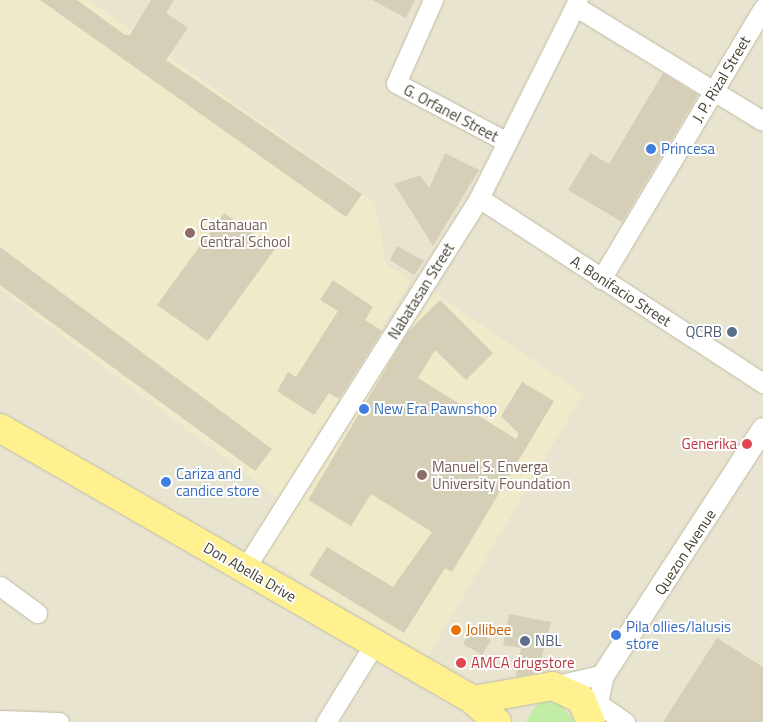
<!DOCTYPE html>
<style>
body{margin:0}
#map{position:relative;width:763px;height:722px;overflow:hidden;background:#f3f1e2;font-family:"Titillium Web",sans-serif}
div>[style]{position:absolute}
.residential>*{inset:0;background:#e8e4d0}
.education>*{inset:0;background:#eeeaca}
.green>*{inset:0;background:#c2eda6}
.building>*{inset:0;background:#d6cfb7}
.roads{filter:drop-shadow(0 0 1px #c0bba4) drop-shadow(0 0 1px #c0bba4)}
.minor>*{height:19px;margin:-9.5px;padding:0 9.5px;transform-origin:9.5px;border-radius:9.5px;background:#fff}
.tertiary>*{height:22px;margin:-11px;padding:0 11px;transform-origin:11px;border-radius:11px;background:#fff}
.primary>*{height:28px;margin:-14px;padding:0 14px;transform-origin:14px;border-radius:14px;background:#fff190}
.dots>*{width:14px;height:14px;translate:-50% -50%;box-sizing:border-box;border:2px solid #fff;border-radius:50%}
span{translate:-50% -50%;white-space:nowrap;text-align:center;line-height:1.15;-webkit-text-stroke:4px #fff;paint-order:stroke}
.street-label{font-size:15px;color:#464132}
.shop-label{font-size:15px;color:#366cbe}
.left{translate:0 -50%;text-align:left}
.education-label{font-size:15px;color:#785e54}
.service-label{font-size:15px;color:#4e5e75}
.right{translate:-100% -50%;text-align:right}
.health-label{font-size:15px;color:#be3a42}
.food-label{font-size:15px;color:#c56008}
</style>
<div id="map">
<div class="residential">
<div style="clip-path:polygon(0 0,763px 0,763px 722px,0 722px)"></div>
</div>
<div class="education">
<div style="clip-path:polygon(0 0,89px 0,375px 202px,386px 264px,411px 280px,279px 499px,0 289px)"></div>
<div style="clip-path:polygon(429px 289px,583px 394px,428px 656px,258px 556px)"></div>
</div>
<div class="green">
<div style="clip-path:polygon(547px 701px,561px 705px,575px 722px,526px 722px,536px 705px)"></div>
</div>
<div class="building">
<div style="clip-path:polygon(40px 0,77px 0,125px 35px,130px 35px,151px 0,174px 0,166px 13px,188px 28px,166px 60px,362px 194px,346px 217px)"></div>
<div style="clip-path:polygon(372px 0,415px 0,406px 18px)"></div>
<div style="clip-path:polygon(663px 73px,698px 95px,622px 222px,568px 190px,590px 153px,609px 164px)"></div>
<div style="clip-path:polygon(445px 153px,479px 170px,433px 246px,394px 184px,420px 175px,429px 188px)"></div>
<div style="clip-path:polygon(224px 213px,275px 249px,208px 341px,157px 305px)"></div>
<div style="clip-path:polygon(397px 246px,424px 261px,414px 275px,390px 260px)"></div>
<div style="clip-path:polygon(0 247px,272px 449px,255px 471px,0 285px)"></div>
<div style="clip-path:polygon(333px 280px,373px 307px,365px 320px,382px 331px,339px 399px,329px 393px,314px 415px,277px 391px,288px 372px,296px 377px,338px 311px,320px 300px)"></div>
<div style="clip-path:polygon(440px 300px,493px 353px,466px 380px,435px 350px,418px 378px,516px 439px,519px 434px,501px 416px,522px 382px,554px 401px,452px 572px,445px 568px,404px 633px,309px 575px,327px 547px,393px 587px,432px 532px,371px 494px,351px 526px,308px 500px,407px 333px)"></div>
<div style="clip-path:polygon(509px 614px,551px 622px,538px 673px,516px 677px,521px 648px,503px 645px)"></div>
<div style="clip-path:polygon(472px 629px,491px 640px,482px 655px,463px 644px)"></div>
<div style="clip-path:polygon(717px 638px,763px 667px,763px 722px,663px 722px)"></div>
</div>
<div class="roads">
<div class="minor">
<div style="left:433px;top:0;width:91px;rotate:114deg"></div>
<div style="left:396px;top:83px;width:126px;rotate:28deg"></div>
<div style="left:575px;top:6px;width:220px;rotate:31.5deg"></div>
<div style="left:479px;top:198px;width:339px;rotate:33.1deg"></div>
<div style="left:601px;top:279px;width:316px;rotate:-59.1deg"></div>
<div style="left:244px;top:570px;width:440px;rotate:-57.7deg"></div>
<div style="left:479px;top:198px;width:221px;rotate:-63.4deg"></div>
<div style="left:0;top:586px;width:46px;rotate:36.1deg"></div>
<div style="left:553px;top:686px;width:52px;rotate:-13.2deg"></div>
<div style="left:604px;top:674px;width:49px;rotate:101.8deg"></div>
<div style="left:599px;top:704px;width:32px;rotate:35deg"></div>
<div style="left:0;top:720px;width:59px;rotate:1.9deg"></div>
<div style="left:326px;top:722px;width:93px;rotate:-58.2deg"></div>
</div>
<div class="tertiary">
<div style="left:604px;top:674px;width:292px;rotate:-57deg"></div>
</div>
<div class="primary">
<div style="left:0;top:428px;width:546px;rotate:29.9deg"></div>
<div style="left:473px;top:700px;width:33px;rotate:43deg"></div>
<div style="left:473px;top:700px;width:81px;rotate:-9.9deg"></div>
<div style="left:553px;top:686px;width:31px;rotate:25deg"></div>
<div style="left:581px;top:699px;width:25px;rotate:67deg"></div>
</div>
</div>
<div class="dots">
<div style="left:651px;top:149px;background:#3f7fe0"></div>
<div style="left:190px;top:233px;background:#8d6e63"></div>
<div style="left:732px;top:332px;background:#5c6f8a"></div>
<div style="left:364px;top:409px;background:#3f7fe0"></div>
<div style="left:747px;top:444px;background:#e0444e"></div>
<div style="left:422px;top:475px;background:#8d6e63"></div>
<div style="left:166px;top:482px;background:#3f7fe0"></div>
<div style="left:456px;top:630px;background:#e8710a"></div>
<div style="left:616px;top:635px;background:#3f7fe0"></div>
<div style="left:525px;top:641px;background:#5c6f8a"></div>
<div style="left:461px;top:663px;background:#e0444e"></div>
</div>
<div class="street-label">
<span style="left:721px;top:79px;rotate:-59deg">J. P. Rizal Street</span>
<span style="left:451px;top:113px;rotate:28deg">G. Orfanel Street</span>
<span style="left:421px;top:291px;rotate:-58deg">Nabatasan Street</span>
<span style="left:621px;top:291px;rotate:33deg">A. Bonifacio Street</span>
<span style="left:685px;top:552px;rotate:-57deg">Quezon Avenue</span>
<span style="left:250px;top:572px;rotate:30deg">Don Abella Drive</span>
</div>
<div class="shop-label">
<span class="left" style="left:661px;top:149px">Princesa</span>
<span class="left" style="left:374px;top:409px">New Era Pawnshop</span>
<span class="left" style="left:176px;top:482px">Cariza and<br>candice store</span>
<span class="left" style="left:626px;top:635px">Pila ollies/lalusis<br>store</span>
</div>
<div class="education-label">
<span class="left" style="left:200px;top:233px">Catanauan<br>Central School</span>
<span class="left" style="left:432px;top:475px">Manuel S. Enverga<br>University Foundation</span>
</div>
<div class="service-label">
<span class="right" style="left:722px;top:332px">QCRB</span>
<span class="left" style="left:535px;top:641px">NBL</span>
</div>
<div class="health-label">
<span class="right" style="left:737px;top:444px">Generika</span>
<span class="left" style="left:471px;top:663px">AMCA drugstore</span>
</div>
<div class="food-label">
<span class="left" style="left:466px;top:630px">Jollibee</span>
</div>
</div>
